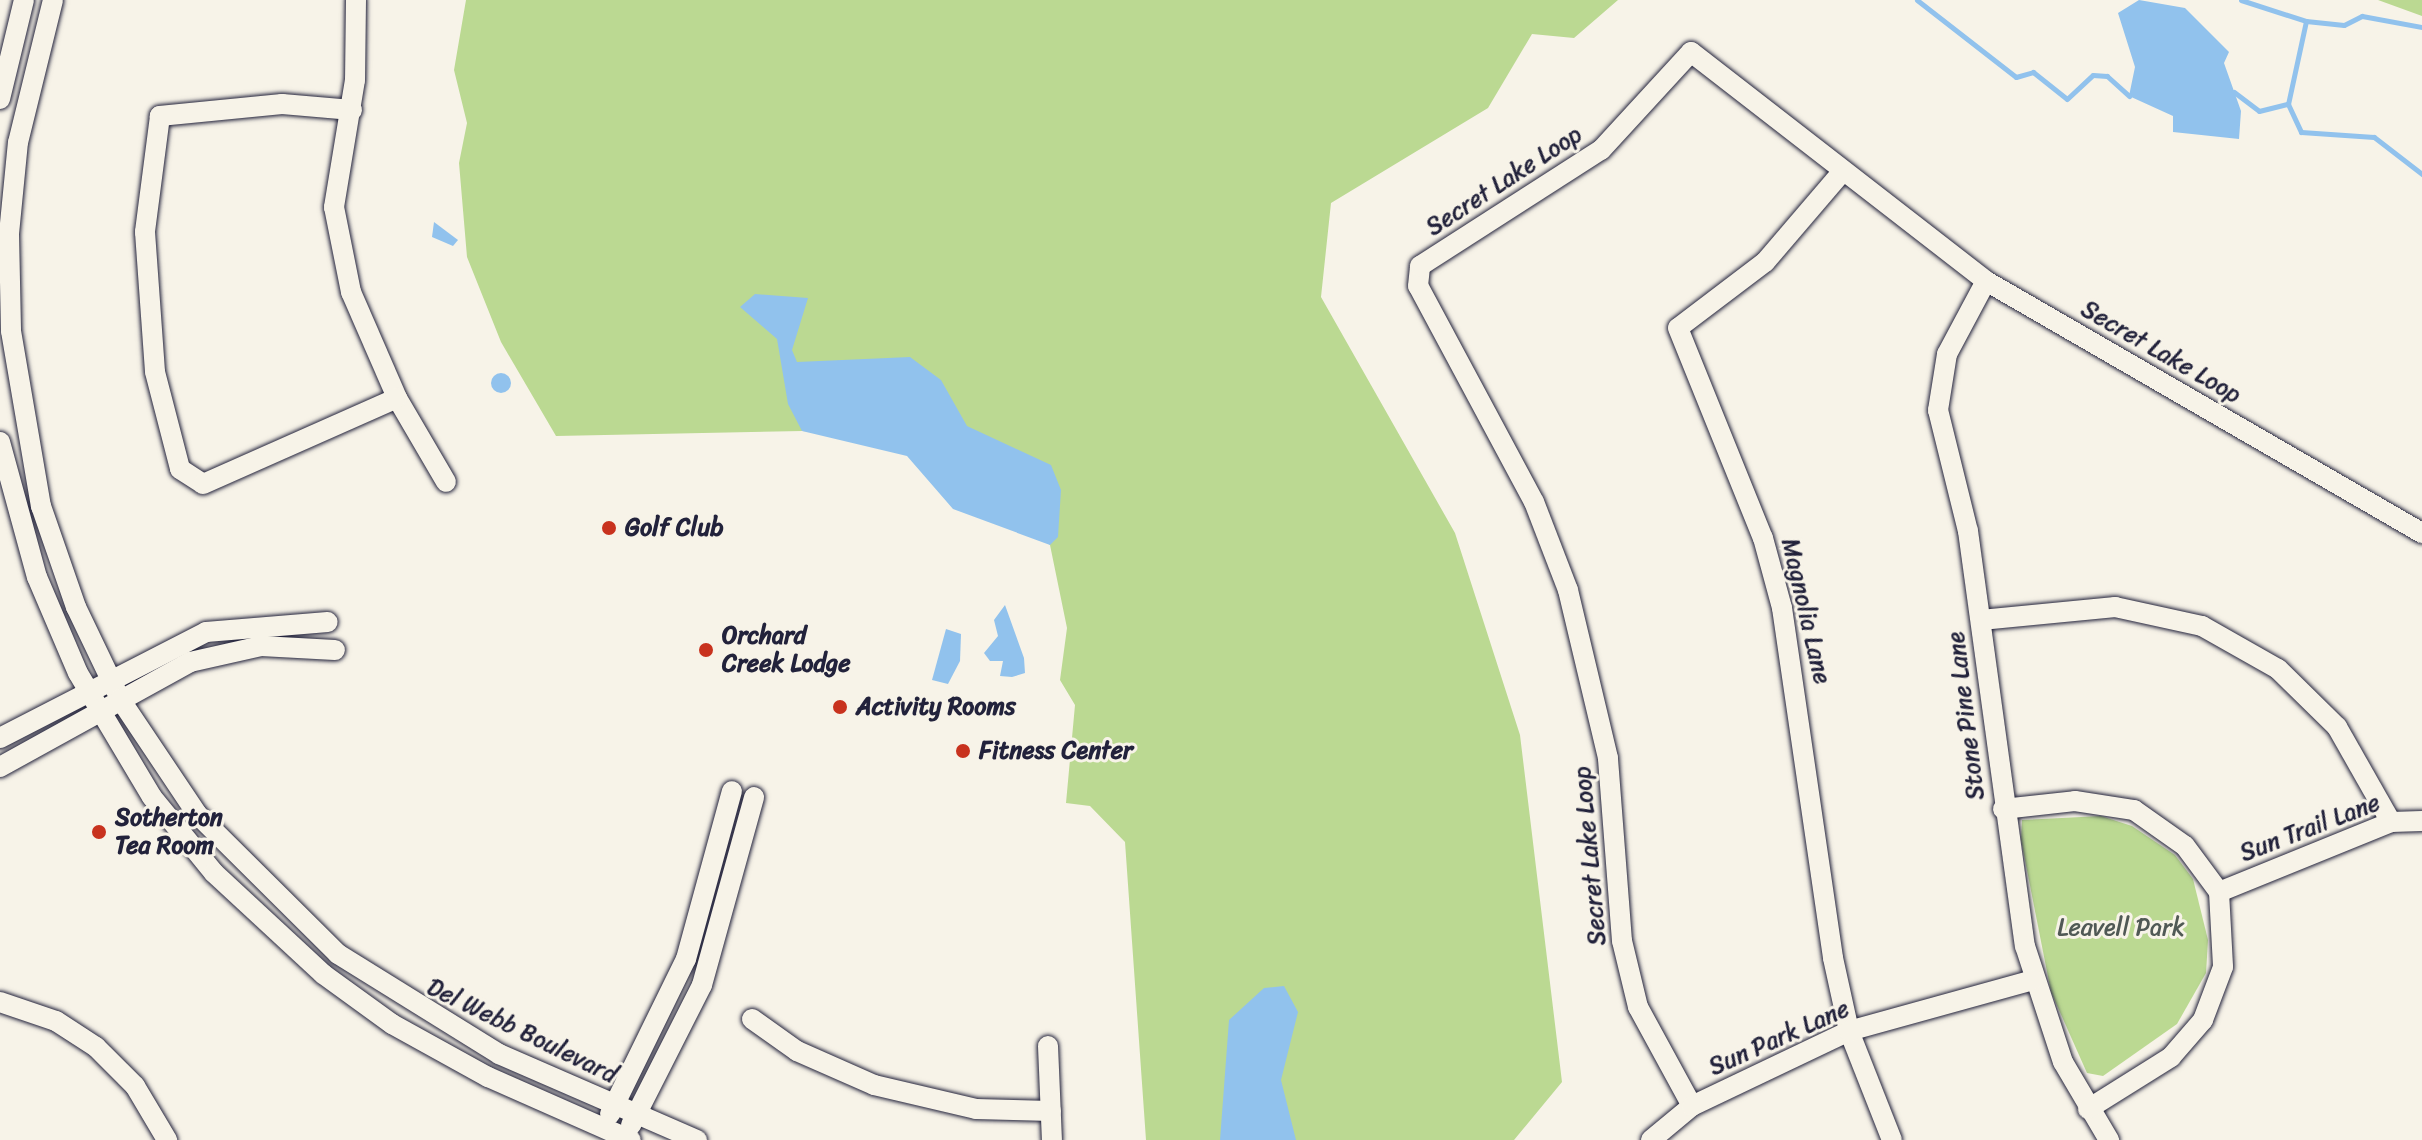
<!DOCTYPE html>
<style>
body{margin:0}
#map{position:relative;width:2422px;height:1140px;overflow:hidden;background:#f7f3e8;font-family:Sriracha,sans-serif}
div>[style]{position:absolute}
.green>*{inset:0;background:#bbd992}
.water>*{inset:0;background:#91c2ed}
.round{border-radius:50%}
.stream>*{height:5px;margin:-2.5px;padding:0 2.5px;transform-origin:2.5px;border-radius:2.5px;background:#91c2ed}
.roads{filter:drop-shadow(0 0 2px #22223b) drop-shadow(0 0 2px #22223b)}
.minor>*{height:20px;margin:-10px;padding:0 10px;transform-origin:10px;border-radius:10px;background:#f7f3e8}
.dots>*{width:22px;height:22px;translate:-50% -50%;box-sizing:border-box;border:4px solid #f7f3e8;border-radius:50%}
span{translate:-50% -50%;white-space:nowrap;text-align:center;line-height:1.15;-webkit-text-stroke:6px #f7f3e8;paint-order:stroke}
.street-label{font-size:24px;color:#22223b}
.poi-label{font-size:24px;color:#22223b;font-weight:700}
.left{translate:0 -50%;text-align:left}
.park-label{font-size:24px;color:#505955}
</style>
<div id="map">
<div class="green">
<div style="clip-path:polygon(466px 0,1618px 0,1574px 38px,1532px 34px,1488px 108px,1331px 203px,1321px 297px,1455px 533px,1520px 735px,1562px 1082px,1514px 1140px,1146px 1140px,1125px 842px,1090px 806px,1066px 803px,1075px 705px,1060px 680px,1067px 628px,1050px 545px,916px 437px,802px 431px,556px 436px,501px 342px,467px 257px,459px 163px,467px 123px,454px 70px)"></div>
<div style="clip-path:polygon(2378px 0,2422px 0,2422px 16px)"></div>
<div style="clip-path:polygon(2101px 816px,2132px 826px,2175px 855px,2193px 879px,2208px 940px,2206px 973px,2177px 1024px,2103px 1076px,2087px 1073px,2051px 992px,2021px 840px,2022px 820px)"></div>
</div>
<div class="water">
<div style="clip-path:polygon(2139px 0,2185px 8px,2229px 52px,2224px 63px,2241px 111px,2239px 139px,2173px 132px,2173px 116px,2129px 96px,2135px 67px,2118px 13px)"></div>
<div style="clip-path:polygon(434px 222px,458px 240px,453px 246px,432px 237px)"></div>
<div style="clip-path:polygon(755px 294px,808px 298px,792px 350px,797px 362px,910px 357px,941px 380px,967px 426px,1051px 465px,1061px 490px,1058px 537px,1050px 545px,953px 509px,907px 456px,802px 431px,788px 404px,777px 339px,740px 307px)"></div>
<div class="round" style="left:491px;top:373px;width:20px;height:20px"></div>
<div style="clip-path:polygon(1005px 605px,1024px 658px,1025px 673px,1012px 677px,1000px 676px,1003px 661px,990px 661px,984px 653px,998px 636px,994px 620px)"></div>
<div style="clip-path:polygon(946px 629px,961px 634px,960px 661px,948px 684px,932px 680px)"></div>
<div style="clip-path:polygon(1284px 986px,1298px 1012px,1281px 1080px,1296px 1140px,1220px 1140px,1229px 1020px,1264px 988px)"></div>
</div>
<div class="stream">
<div style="left:1917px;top:0;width:125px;rotate:37.9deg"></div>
<div style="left:2016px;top:77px;width:18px;rotate:-16deg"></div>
<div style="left:2033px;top:72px;width:43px;rotate:38.5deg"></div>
<div style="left:2067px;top:99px;width:35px;rotate:-43deg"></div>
<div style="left:2093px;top:75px;width:14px;rotate:4deg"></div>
<div style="left:2107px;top:76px;width:30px;rotate:42deg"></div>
<div style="left:2241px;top:0;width:68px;rotate:17.9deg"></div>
<div style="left:2306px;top:21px;width:85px;rotate:102.2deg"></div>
<div style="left:2288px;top:104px;width:31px;rotate:65deg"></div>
<div style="left:2301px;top:132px;width:73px;rotate:3.9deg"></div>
<div style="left:2374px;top:137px;width:61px;rotate:37.6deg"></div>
<div style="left:2306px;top:21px;width:38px;rotate:6deg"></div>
<div style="left:2344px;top:25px;width:20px;rotate:-27deg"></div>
<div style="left:2362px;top:16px;width:61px;rotate:10.4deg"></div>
<div style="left:2234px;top:92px;width:31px;rotate:37deg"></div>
<div style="left:2259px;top:111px;width:30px;rotate:-14deg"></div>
</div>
<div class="roads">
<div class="minor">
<div style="left:53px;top:0;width:146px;rotate:103.8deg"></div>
<div style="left:18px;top:142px;width:92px;rotate:95.6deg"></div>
<div style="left:9px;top:234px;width:97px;rotate:88.8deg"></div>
<div style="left:11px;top:331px;width:178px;rotate:80.3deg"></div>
<div style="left:41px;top:506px;width:107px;rotate:70.9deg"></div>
<div style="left:76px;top:607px;width:102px;rotate:64.4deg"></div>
<div style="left:120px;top:699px;width:138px;rotate:56.2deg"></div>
<div style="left:197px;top:814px;width:199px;rotate:44.8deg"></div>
<div style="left:338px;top:954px;width:190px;rotate:31.8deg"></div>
<div style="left:499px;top:1054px;width:216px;rotate:23.5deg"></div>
<div style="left:356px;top:0;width:80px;rotate:90.7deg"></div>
<div style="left:355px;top:80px;width:129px;rotate:99.4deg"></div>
<div style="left:334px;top:207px;width:87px;rotate:78.7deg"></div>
<div style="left:351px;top:292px;width:116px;rotate:66.5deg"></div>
<div style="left:397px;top:398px;width:97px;rotate:59.7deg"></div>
<div style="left:0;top:99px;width:102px;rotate:-76.4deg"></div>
<div style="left:352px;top:110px;width:70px;rotate:-175.1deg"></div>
<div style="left:282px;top:104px;width:123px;rotate:174.4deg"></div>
<div style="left:160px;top:116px;width:117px;rotate:97.4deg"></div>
<div style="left:145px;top:232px;width:140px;rotate:85.9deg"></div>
<div style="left:155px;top:372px;width:100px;rotate:75.5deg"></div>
<div style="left:180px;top:469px;width:27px;rotate:33deg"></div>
<div style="left:203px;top:484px;width:212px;rotate:-23.9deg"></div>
<div style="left:1842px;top:172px;width:118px;rotate:130.5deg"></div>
<div style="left:1765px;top:262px;width:109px;rotate:142.8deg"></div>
<div style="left:1678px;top:328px;width:227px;rotate:68deg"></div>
<div style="left:1763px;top:538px;width:73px;rotate:74.8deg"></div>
<div style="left:1782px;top:608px;width:354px;rotate:81.7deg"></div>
<div style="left:1833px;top:958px;width:75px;rotate:77.6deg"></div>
<div style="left:1849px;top:1031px;width:117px;rotate:68.5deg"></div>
<div style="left:1986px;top:281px;width:83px;rotate:118.1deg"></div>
<div style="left:1947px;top:354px;width:57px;rotate:99.1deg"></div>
<div style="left:1938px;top:410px;width:125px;rotate:76.1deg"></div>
<div style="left:1968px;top:531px;width:419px;rotate:82.2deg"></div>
<div style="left:2025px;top:946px;width:122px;rotate:71.9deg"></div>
<div style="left:2063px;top:1062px;width:91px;rotate:59.5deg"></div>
<div style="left:0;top:442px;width:140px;rotate:74.7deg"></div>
<div style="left:37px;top:577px;width:104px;rotate:66.9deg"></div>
<div style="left:78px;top:673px;width:144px;rotate:59.2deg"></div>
<div style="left:152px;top:797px;width:98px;rotate:50.8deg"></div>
<div style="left:214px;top:873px;width:149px;rotate:42.8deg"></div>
<div style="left:323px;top:974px;width:85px;rotate:35.9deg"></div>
<div style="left:392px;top:1024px;width:110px;rotate:28.9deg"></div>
<div style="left:488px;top:1077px;width:156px;rotate:23.8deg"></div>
<div style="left:1981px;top:620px;width:135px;rotate:-5.5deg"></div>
<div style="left:2115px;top:607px;width:89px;rotate:12.3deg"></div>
<div style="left:2202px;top:626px;width:87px;rotate:29.5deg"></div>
<div style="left:2278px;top:669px;width:83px;rotate:44.5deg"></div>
<div style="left:2337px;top:727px;width:109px;rotate:60.4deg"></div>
<div style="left:0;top:738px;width:232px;rotate:-27.2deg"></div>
<div style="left:206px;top:632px;width:122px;rotate:-4.7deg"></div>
<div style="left:0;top:767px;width:217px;rotate:-28.9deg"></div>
<div style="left:190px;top:662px;width:73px;rotate:-12.7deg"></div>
<div style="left:261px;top:646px;width:74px;rotate:3.1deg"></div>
<div style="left:2003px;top:809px;width:72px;rotate:-6.3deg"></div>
<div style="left:2075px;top:801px;width:60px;rotate:8.7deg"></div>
<div style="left:2134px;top:810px;width:62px;rotate:35.2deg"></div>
<div style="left:2185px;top:846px;width:57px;rotate:53.5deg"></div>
<div style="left:2219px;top:892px;width:75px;rotate:86.9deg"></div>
<div style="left:2223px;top:967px;width:57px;rotate:110.7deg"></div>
<div style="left:2203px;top:1020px;width:49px;rotate:130.9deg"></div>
<div style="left:2171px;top:1057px;width:98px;rotate:147.9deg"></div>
<div style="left:2219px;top:892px;width:186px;rotate:-22.1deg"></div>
<div style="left:2391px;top:822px;width:31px;rotate:-2deg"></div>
<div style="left:0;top:1002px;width:59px;rotate:18.7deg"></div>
<div style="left:56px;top:1021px;width:48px;rotate:33deg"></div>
<div style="left:96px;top:1047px;width:55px;rotate:45deg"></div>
<div style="left:135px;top:1086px;width:63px;rotate:59.3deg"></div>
<div style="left:752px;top:1019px;width:55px;rotate:35.4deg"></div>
<div style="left:797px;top:1051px;width:84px;rotate:23.8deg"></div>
<div style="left:874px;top:1085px;width:105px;rotate:13.2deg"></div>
<div style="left:976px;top:1109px;width:75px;rotate:1.5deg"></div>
<div style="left:1048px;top:1046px;width:94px;rotate:87.6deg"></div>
<div style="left:1692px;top:1106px;width:113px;rotate:-118.6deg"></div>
<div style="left:1638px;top:1007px;width:68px;rotate:-103.6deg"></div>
<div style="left:1622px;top:941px;width:184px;rotate:-94.4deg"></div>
<div style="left:1608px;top:758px;width:173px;rotate:-103.4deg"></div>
<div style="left:1568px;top:590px;width:94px;rotate:-111.1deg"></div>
<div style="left:1534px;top:502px;width:245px;rotate:-118.2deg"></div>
<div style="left:1418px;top:286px;width:20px;rotate:-84deg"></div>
<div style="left:1420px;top:266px;width:215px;rotate:-32.7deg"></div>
<div style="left:1601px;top:150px;width:133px;rotate:-47.4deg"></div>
<div style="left:1691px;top:52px;width:373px;rotate:37.8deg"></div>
<div style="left:1986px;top:281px;width:504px;rotate:30.03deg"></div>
<div style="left:610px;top:1114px;width:173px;rotate:-63.9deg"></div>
<div style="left:686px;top:959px;width:174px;rotate:-74.7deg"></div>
<div style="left:631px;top:1125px;width:157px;rotate:-63.1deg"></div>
<div style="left:702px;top:985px;width:195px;rotate:-74.5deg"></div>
<div style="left:1651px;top:1140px;width:53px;rotate:-39.7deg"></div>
<div style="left:1692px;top:1106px;width:174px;rotate:-25.5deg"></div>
<div style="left:1849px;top:1031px;width:191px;rotate:-15.5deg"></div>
</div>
</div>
<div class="dots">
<div style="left:609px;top:528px;background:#c8321e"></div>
<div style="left:706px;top:650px;background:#c8321e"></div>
<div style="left:840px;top:707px;background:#c8321e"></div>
<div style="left:963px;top:751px;background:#c8321e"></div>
<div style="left:99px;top:832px;background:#c8321e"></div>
</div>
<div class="street-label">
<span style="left:1504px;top:181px;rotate:-33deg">Secret Lake Loop</span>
<span style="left:2161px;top:352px;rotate:30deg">Secret Lake Loop</span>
<span style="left:1806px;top:611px;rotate:77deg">Magnolia Lane</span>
<span style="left:1966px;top:716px;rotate:-97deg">Stone Pine Lane</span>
<span style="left:2310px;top:828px;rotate:-21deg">Sun Trail Lane</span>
<span style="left:1590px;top:856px;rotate:-95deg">Secret Lake Loop</span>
<span style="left:522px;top:1031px;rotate:26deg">Del Webb Boulevard</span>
<span style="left:1779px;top:1038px;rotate:-24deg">Sun Park Lane</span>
</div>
<div class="poi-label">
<span class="left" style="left:625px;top:528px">Golf Club</span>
<span class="left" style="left:722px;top:650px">Orchard<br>Creek Lodge</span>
<span class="left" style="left:856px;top:707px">Activity Rooms</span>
<span class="left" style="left:979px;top:751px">Fitness Center</span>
<span class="left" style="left:115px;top:832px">Sotherton<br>Tea Room</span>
</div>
<div class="park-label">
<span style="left:2121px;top:928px">Leavell Park</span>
</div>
</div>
